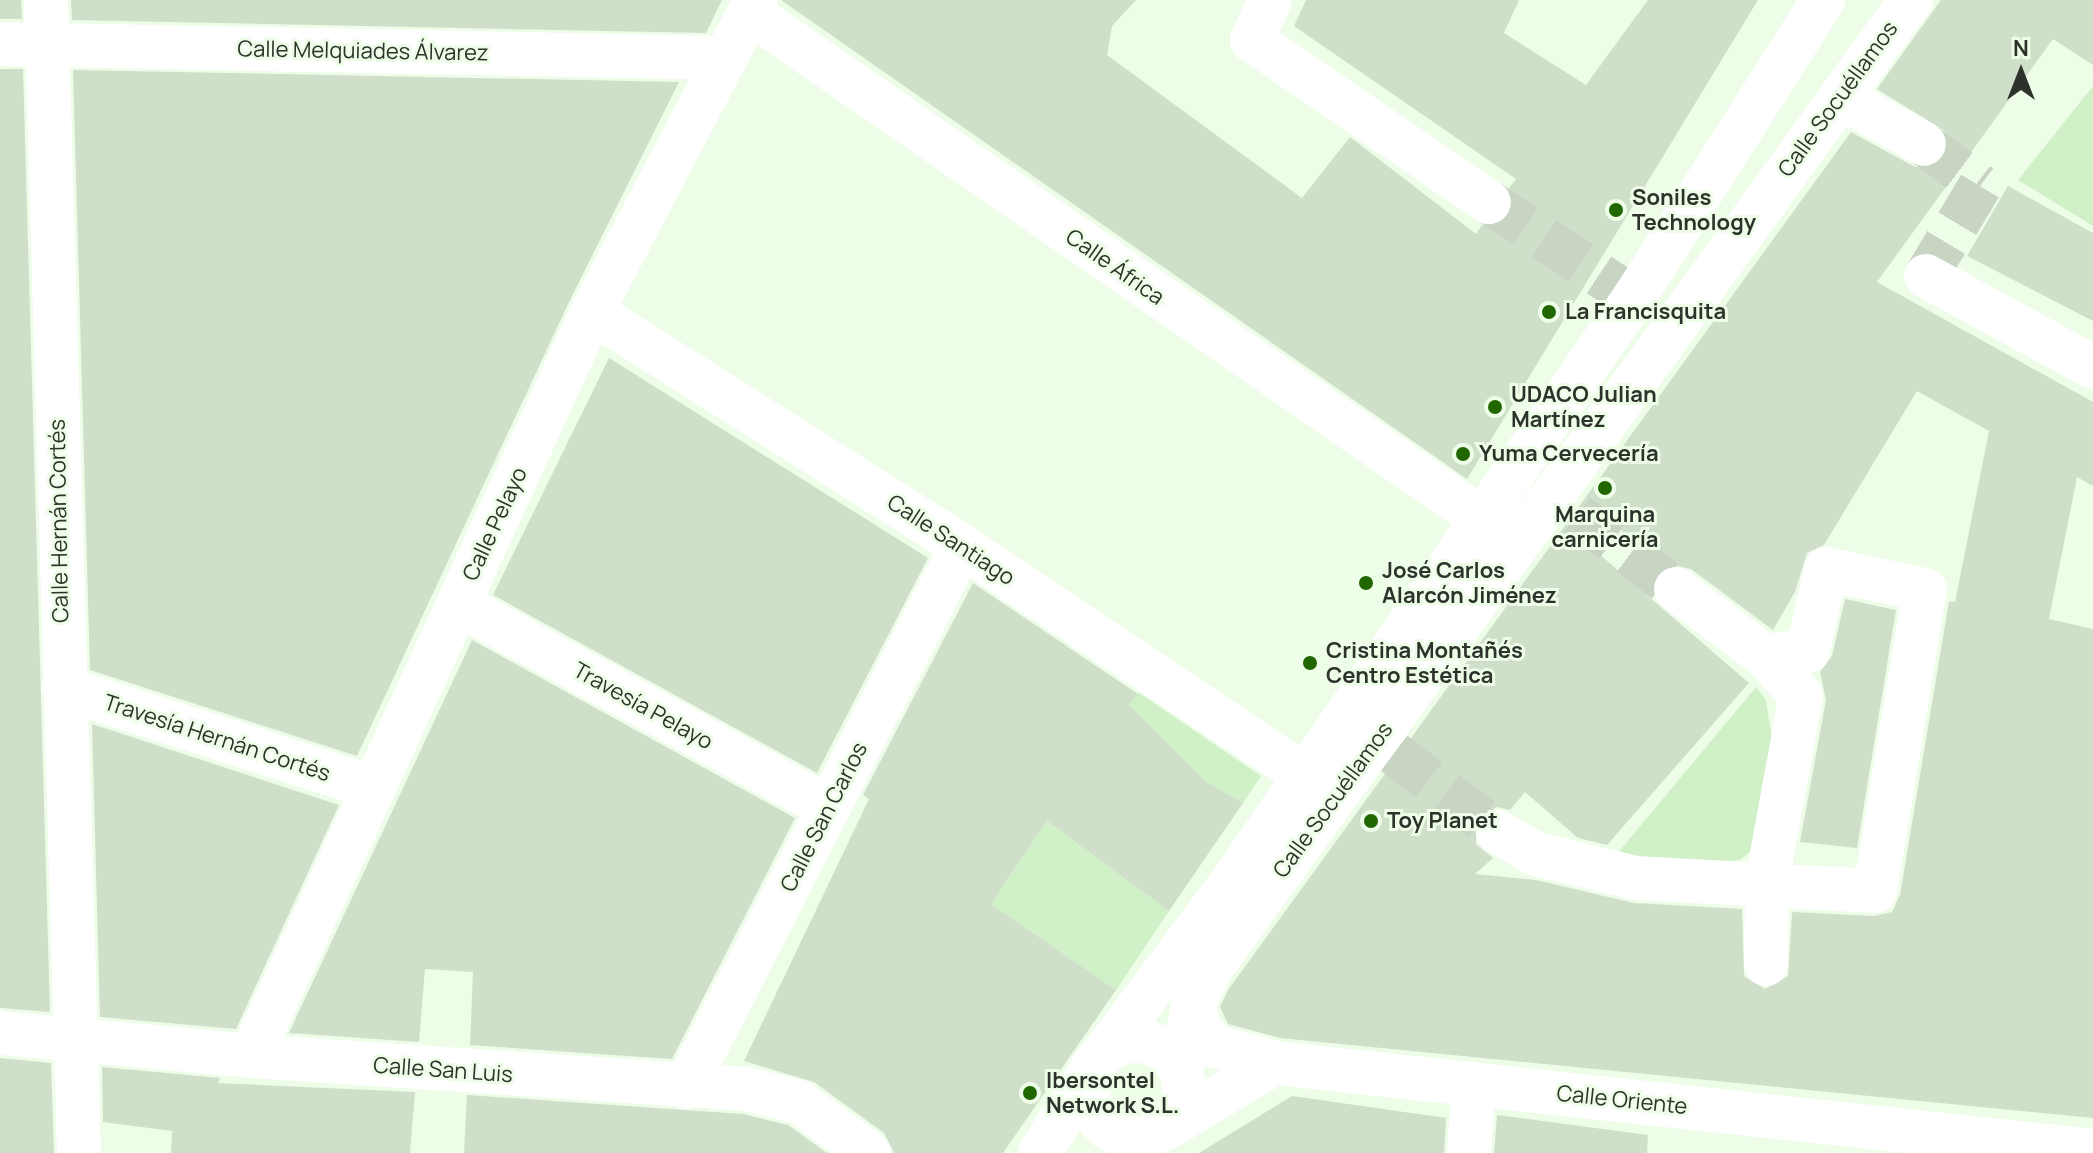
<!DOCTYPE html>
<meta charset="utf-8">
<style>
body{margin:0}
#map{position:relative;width:2093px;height:1153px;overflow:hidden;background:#edfde8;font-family:Manrope,sans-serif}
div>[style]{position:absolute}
.green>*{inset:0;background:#d0f0c7}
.building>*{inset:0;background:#cfdfca}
.minor-tunnel>*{height:44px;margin-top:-22px;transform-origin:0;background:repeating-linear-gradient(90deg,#c7d5c2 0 44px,transparent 0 66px)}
.minor>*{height:44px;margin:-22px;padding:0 22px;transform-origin:22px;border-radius:22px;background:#fff}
.minor>.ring{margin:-22px;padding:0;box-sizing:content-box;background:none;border:44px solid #fff;border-radius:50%}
.dots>*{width:22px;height:22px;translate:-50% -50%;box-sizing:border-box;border:4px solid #edfde8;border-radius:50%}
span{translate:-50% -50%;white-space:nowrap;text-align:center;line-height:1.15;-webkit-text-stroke:6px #edfde8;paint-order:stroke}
.street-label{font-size:22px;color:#2d332b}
.poi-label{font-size:22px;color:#2d332b;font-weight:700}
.left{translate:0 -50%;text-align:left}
.north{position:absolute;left:1981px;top:32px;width:80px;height:80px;-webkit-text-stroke:6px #edfde8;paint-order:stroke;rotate:0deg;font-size:22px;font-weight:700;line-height:32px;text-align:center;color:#2d332b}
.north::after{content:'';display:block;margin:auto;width:28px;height:36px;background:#2d332b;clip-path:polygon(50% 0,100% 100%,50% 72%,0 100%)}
</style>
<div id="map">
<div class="green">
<div style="clip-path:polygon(2093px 86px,2093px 226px,2018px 180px)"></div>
<div style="clip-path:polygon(1756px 687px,1766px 700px,1772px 740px,1763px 841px,1740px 860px,1710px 864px,1616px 855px)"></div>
<div style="clip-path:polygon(1139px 693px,1261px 776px,1243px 803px,1205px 781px,1129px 705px)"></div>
<div style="clip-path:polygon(1047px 821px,1169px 911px,1116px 990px,966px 887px,1003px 887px)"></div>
</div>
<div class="building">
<div style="clip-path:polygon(0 0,21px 0,22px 19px,0 19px)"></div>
<div style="clip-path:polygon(71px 0,722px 0,706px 33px,72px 20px)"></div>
<div style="clip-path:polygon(781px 0,1136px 0,1112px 26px,1107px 55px,1302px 198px,1350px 137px,1476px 234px,1482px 225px,1499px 225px,1509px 217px,1514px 203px,1509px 188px,1516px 179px,1294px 26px,1306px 0,1519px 0,1504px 33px,1586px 85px,1648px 0,1758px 0,1467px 479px)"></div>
<div style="clip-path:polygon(evenodd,1941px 0,2093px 0,2093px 65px,2053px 39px,1877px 282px,2093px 402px,2093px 486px,2077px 477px,2049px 619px,2093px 629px,2093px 1118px,1280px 1038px,1228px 1024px,1220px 1007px,1228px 990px,1851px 132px,1913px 166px,1925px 169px,1945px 157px,1945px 131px,1877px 89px,1941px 0,1917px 391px,1989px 431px,1955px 602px,1949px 601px,1900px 895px,1892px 912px,1874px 916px,1792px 912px,1788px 976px,1765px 989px,1744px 976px,1742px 909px,1634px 903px,1536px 880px,1475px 874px,1493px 858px,1476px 844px,1477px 819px,1497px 807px,1510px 810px,1525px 792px,1578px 838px,1607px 845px,1749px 683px,1591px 547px,1610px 523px,1673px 565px,1691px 569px,1773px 630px,1795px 592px,1807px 553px,1824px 545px,1917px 391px)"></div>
<div style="clip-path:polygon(0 69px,23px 69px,50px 1012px,0 1008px)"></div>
<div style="clip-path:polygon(73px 70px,679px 82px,569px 302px,357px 756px,90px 670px)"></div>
<div style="clip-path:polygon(2008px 186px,2093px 233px,2093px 321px,1967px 256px)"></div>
<div style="clip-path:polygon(609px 358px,928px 558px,817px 773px,493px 595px)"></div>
<div style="clip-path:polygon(973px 583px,1138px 694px,1129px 705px,1205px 781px,1243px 803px,1169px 911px,1047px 821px,991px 904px,1116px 990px,1003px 1153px,894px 1153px,884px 1133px,814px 1082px,744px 1061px,869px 799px,863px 795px)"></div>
<div style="clip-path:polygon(1845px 599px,1896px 610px,1857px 848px,1800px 842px,1826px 700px,1820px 672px,1832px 656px)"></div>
<div style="clip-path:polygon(472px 640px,795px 818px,672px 1059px,470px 1045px,473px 972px,425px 969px,419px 1042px,289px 1033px)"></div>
<div style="clip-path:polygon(92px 724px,339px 805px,236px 1029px,100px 1017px)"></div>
<div style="clip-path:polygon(0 1058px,51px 1063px,54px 1153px,0 1153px)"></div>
<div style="clip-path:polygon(102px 1067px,220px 1078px,218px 1083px,415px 1092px,410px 1153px,171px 1153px,172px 1131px,103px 1122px)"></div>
<div style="clip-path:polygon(467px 1095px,743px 1114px,788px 1125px,827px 1153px,464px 1153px)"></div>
<div style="clip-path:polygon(1292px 1096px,1446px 1118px,1444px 1153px,1199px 1153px)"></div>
<div style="clip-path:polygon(1497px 1115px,1648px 1135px,1647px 1153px,1494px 1153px)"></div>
</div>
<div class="minor-tunnel">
<div style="left:1924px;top:144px;width:70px;rotate:36.9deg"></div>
<div style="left:1980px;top:186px;width:105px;rotate:121deg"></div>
<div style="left:1489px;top:202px;width:174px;rotate:33.5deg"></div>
<div style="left:1577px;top:515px;width:124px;rotate:36.8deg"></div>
<div style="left:1394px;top:753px;width:131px;rotate:37.2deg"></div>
</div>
<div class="minor">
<div style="left:46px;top:0;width:1153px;rotate:88.36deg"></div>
<div style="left:1270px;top:0;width:44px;rotate:114.2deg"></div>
<div style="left:1252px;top:40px;width:287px;rotate:34.4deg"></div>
<div style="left:750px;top:13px;width:890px;rotate:34.65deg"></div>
<div style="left:0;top:44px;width:726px;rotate:1.1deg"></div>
<div style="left:1840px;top:97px;width:96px;rotate:29.2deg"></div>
<div style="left:1926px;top:276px;width:190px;rotate:28.6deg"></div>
<div style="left:592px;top:312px;width:438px;rotate:32.3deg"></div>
<div style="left:962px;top:546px;width:413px;rotate:33.8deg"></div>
<div style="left:1676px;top:589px;width:111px;rotate:37deg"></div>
<div style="left:1765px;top:656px;width:54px;rotate:48deg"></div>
<div style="left:1801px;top:696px;width:189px;rotate:100.4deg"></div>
<div style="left:1767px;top:882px;width:82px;rotate:90.7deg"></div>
<div style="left:458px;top:604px;width:423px;rotate:28.8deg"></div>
<div style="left:63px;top:688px;width:324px;rotate:17.8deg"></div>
<div style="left:1498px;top:832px;width:44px;rotate:30.1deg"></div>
<div style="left:1536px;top:854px;width:103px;rotate:13.5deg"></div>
<div style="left:1636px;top:878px;width:239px;rotate:3.1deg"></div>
<div style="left:1875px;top:891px;width:305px;rotate:-80.6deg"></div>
<div style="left:1925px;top:590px;width:101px;rotate:-168deg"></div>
<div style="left:1826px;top:569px;width:84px;rotate:102.4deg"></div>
<div style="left:1808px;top:651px;width:43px;rotate:173.4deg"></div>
<div style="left:1193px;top:1005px;width:25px;rotate:74deg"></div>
<div style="left:1200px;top:1029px;width:22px;rotate:51deg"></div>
<div style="left:1214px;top:1046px;width:63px;rotate:15.6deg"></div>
<div style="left:1275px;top:1063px;width:823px;rotate:6.14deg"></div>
<div style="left:0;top:1033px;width:252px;rotate:5.2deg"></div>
<div style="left:251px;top:1056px;width:497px;rotate:3.8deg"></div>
<div style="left:747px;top:1089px;width:54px;rotate:14deg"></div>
<div style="left:799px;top:1102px;width:87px;rotate:36.1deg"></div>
<div class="ring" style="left:1088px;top:1041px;width:52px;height:52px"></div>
<div style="left:1104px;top:1053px;width:214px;rotate:-53.2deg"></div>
<div style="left:1232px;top:882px;width:709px;rotate:-55.46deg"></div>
<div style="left:1634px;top:298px;width:353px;rotate:-57.6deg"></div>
<div style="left:251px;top:1056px;width:818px;rotate:-65.38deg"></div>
<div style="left:592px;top:312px;width:352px;rotate:-62.3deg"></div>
<div style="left:1181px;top:1070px;width:66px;rotate:-79.5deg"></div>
<div style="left:1193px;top:1005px;width:42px;rotate:-63.4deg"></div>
<div style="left:1212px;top:967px;width:1193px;rotate:-54.14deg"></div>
<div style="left:686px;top:1087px;width:607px;rotate:-62.97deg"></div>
<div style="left:1168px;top:1127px;width:125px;rotate:-30.9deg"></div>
<div style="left:1040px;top:1153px;width:103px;rotate:-58.5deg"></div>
<div style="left:1469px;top:1153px;width:69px;rotate:-85.9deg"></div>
</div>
<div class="dots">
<div style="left:1616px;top:210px;background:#216700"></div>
<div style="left:1549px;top:312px;background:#216700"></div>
<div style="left:1495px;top:407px;background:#216700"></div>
<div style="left:1463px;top:454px;background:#216700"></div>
<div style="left:1605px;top:488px;background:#216700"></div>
<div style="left:1366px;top:583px;background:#216700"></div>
<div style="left:1310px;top:663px;background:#216700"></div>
<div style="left:1371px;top:821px;background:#216700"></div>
<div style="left:1030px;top:1093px;background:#216700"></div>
</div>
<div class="street-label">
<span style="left:363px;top:51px;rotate:1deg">Calle Melquiades Álvarez</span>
<span style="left:1838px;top:99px;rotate:-54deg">Calle Socuéllamos</span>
<span style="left:1115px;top:267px;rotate:35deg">Calle África</span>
<span style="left:59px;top:521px;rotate:-91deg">Calle Hernán Cortés</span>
<span style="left:495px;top:524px;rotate:-65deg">Calle Pelayo</span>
<span style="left:951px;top:540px;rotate:33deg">Calle Santiago</span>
<span style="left:643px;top:706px;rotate:29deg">Travesía Pelayo</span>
<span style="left:217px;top:738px;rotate:18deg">Travesía Hernán Cortés</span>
<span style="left:1333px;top:800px;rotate:-54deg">Calle Socuéllamos</span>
<span style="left:824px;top:817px;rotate:-63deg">Calle San Carlos</span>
<span style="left:443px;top:1070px;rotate:4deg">Calle San Luis</span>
<span style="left:1622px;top:1100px;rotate:6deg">Calle Oriente</span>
</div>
<div class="poi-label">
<span class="left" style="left:1632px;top:210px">Soniles<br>Technology</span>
<span class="left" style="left:1565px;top:312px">La Francisquita</span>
<span class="left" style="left:1511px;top:407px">UDACO Julian<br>Martínez</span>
<span class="left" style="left:1479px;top:454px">Yuma Cervecería</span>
<span style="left:1605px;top:527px">Marquina<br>carnicería</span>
<span class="left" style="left:1382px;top:583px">José Carlos<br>Alarcón Jiménez</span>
<span class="left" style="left:1326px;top:663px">Cristina Montañés<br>Centro Estética</span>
<span class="left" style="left:1387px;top:821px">Toy Planet</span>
<span class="left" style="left:1046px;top:1093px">Ibersontel<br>Network S.L.</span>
</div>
<div class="north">N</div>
</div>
